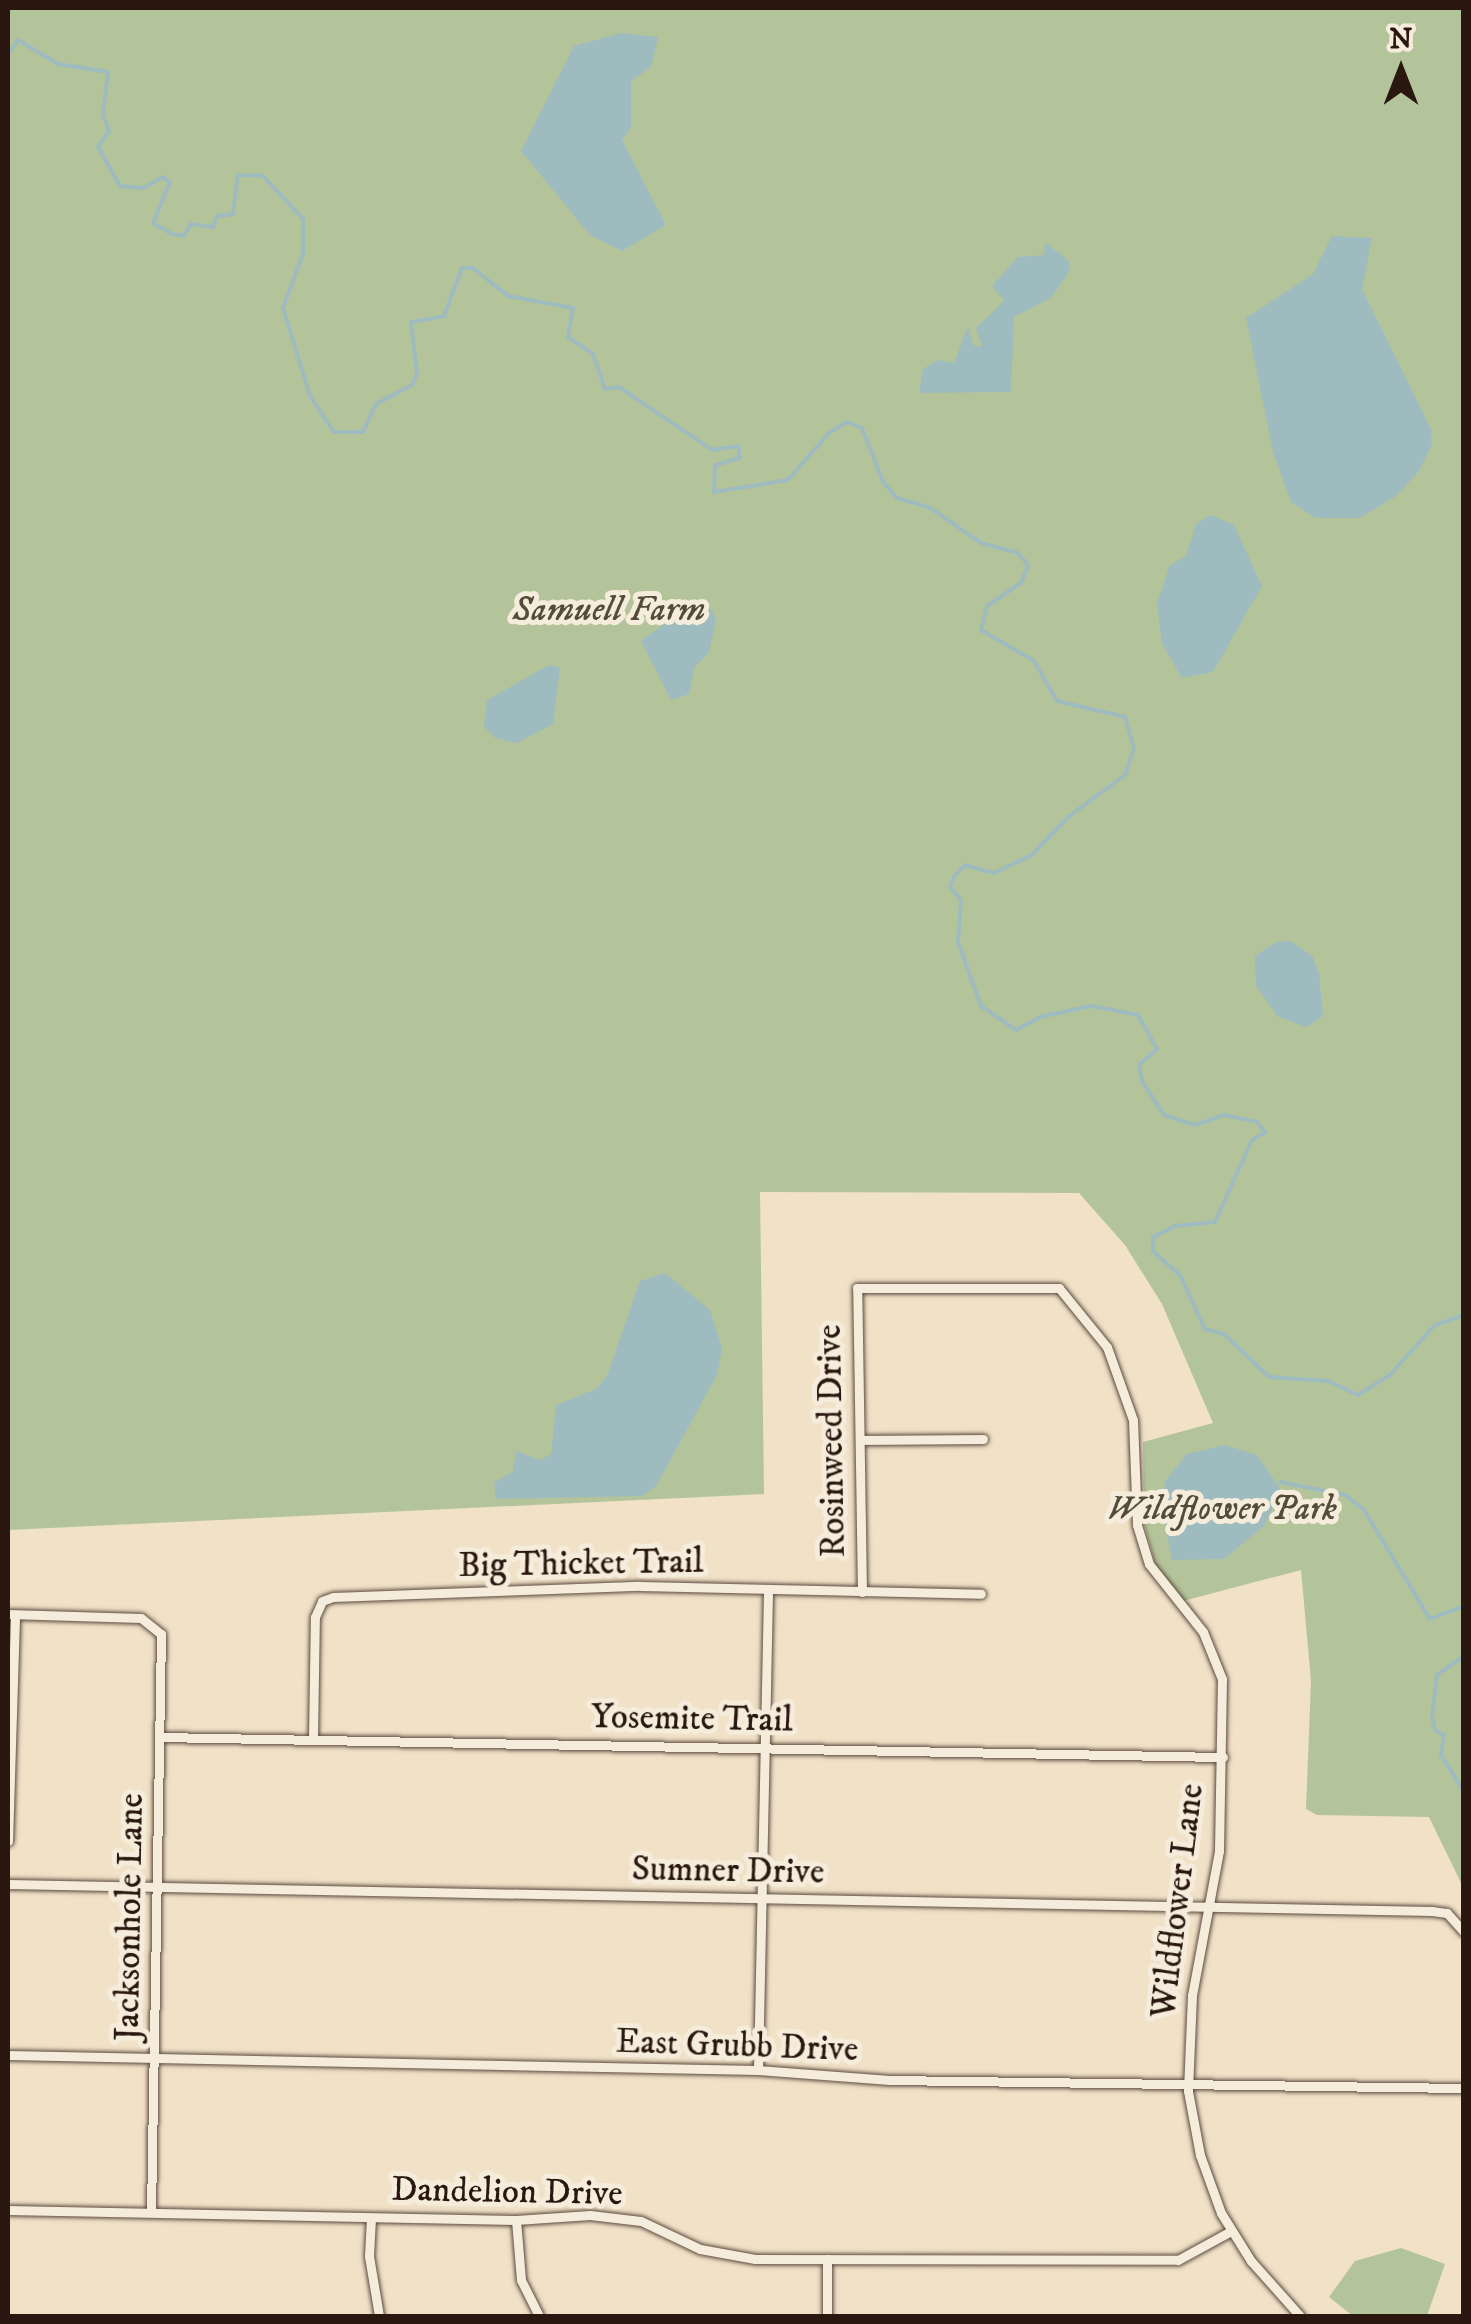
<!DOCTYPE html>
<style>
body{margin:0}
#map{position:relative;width:1471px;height:2324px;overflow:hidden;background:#f0e1c7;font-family:"IM FELL DW Pica",serif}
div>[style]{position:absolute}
.green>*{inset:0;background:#b4c49a}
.water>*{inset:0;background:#9ebbbf}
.stream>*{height:4px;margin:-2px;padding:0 2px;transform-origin:2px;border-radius:2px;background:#9ebbbf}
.roads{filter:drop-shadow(0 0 2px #5c4a3e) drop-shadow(0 0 2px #5c4a3e)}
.street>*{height:9px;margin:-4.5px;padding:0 4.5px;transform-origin:4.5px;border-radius:4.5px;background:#f5ecdb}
span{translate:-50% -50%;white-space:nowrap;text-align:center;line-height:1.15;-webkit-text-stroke:10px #f5ecdb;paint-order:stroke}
.park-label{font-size:35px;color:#534c39;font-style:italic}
.street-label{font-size:35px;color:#2a1810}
.frame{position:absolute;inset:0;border:10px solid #2a1810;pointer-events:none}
.north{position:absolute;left:1351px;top:20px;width:100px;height:100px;-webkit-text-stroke:8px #f5ecdb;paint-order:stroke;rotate:0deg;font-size:28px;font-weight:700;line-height:40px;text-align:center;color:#2a1810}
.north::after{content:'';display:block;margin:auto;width:35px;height:45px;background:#2a1810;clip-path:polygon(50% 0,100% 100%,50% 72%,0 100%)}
</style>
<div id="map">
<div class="green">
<div style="clip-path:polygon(8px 8px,1463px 8px,1463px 1887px,1429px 1817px,1317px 1815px,1306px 1809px,1311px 1681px,1301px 1570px,1183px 1601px,1156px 1565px,1144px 1524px,1143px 1442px,1213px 1423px,1162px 1304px,1125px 1245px,1079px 1193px,760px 1192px,764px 1494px,8px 1530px)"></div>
<div style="clip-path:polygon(1401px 2248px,1445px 2264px,1427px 2316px,1353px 2316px,1329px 2297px,1355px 2261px)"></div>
</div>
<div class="water">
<div style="clip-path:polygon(621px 33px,658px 37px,651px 67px,631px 81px,631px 128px,622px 140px,666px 225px,622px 251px,590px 235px,521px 151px,574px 46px)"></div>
<div style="clip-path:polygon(1332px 236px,1372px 238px,1362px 289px,1431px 429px,1432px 444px,1419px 471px,1396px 496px,1360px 518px,1315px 518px,1291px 502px,1273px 452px,1246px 318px,1313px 274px)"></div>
<div style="clip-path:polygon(1045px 242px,1069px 261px,1070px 271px,1051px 298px,1014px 317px,1011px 392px,919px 393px,923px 369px,937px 360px,954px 363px,968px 326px,973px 345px,982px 347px,976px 328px,1004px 301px,992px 286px,1018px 257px,1044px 255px)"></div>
<div style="clip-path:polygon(1211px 515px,1234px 525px,1262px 586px,1213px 672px,1182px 678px,1162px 644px,1157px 604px,1170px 565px,1186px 556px,1196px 524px)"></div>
<div style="clip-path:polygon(697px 600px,708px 602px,716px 620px,709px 652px,694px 668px,689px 694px,671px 700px,641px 641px)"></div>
<div style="clip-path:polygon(549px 665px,560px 668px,553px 724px,517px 743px,495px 738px,484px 727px,487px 700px)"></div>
<div style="clip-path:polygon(1291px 941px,1313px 957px,1319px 974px,1323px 1016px,1307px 1027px,1278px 1017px,1256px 986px,1255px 956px,1276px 942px)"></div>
<div style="clip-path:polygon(665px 1273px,710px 1310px,722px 1349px,717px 1375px,656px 1486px,642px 1496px,496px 1499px,494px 1483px,513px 1471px,516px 1451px,540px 1460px,551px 1454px,556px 1405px,596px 1389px,607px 1376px,640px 1281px)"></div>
<div style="clip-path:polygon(1225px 1445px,1257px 1455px,1281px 1490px,1264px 1526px,1224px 1559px,1172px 1560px,1161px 1502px,1166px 1480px,1187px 1454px)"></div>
</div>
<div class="stream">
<div style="left:8px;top:54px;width:17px;rotate:-54deg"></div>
<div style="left:18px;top:40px;width:47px;rotate:31deg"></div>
<div style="left:58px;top:64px;width:51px;rotate:9.1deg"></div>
<div style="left:108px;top:72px;width:42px;rotate:96.8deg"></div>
<div style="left:103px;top:114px;width:18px;rotate:71deg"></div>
<div style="left:109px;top:131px;width:19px;rotate:125deg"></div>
<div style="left:98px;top:147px;width:45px;rotate:60.6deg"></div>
<div style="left:120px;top:186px;width:24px;rotate:5deg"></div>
<div style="left:144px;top:188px;width:21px;rotate:-31deg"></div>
<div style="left:162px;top:177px;width:9px;rotate:32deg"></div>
<div style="left:170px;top:182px;width:44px;rotate:112.5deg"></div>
<div style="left:153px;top:223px;width:22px;rotate:30deg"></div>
<div style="left:172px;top:234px;width:12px;rotate:9deg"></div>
<div style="left:184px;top:236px;width:14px;rotate:-60deg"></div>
<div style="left:191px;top:224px;width:22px;rotate:8deg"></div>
<div style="left:213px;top:227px;width:12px;rotate:-70deg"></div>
<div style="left:217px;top:216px;width:16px;rotate:-7deg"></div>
<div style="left:233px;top:214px;width:39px;rotate:-83deg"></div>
<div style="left:238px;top:175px;width:25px;rotate:2deg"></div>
<div style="left:263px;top:176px;width:59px;rotate:47.1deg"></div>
<div style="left:303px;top:219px;width:35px;rotate:90deg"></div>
<div style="left:303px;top:254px;width:58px;rotate:110.3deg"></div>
<div style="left:283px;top:308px;width:92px;rotate:72.9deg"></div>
<div style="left:310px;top:396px;width:43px;rotate:56.3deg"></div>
<div style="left:334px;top:432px;width:29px"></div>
<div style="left:363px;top:432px;width:31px;rotate:-65deg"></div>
<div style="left:376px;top:404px;width:41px;rotate:-27.8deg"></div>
<div style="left:412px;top:385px;width:13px;rotate:-67deg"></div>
<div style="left:417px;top:373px;width:51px;rotate:-96.7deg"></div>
<div style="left:411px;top:322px;width:34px;rotate:-10deg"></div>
<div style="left:444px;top:316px;width:51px;rotate:-69.4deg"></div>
<div style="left:462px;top:268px;width:11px"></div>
<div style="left:473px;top:268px;width:45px;rotate:38.7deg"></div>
<div style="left:508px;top:296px;width:66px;rotate:10.5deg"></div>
<div style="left:573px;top:308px;width:29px;rotate:100deg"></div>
<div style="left:568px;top:337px;width:30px;rotate:34deg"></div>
<div style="left:593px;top:354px;width:37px;rotate:71deg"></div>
<div style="left:605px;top:389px;width:14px;rotate:-8deg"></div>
<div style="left:619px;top:387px;width:112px;rotate:34.1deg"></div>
<div style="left:712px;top:450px;width:26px;rotate:-9deg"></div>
<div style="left:738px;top:446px;width:12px;rotate:81deg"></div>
<div style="left:740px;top:458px;width:26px;rotate:164deg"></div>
<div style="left:715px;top:465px;width:27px;rotate:92deg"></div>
<div style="left:714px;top:492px;width:75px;rotate:-9.2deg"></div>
<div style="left:788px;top:480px;width:62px;rotate:-48.9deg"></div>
<div style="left:829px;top:433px;width:21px;rotate:-31deg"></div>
<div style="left:847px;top:422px;width:16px;rotate:22deg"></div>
<div style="left:862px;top:428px;width:58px;rotate:68.7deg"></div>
<div style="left:883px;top:482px;width:21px;rotate:49deg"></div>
<div style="left:897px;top:498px;width:33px;rotate:16deg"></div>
<div style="left:929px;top:507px;width:63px;rotate:34.7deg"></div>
<div style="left:981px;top:543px;width:38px;rotate:15deg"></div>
<div style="left:1018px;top:553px;width:16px;rotate:50deg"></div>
<div style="left:1028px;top:565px;width:19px;rotate:111deg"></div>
<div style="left:1021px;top:583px;width:41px;rotate:145.9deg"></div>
<div style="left:987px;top:606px;width:25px;rotate:104deg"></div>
<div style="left:981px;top:630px;width:61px;rotate:30.3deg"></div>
<div style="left:1034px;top:661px;width:46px;rotate:60.1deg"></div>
<div style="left:1057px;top:701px;width:70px;rotate:13.2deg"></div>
<div style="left:1125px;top:717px;width:32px;rotate:74deg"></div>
<div style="left:1134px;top:748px;width:28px;rotate:108deg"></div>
<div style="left:1125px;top:775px;width:71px;rotate:143.6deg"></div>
<div style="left:1068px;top:817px;width:52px;rotate:133.5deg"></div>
<div style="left:1032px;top:855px;width:42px;rotate:154.7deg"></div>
<div style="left:994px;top:873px;width:30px;rotate:-165deg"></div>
<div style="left:965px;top:865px;width:16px;rotate:133deg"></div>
<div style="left:954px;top:877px;width:11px;rotate:112deg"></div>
<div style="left:950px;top:887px;width:17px;rotate:50deg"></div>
<div style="left:961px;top:900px;width:42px;rotate:94.1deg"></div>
<div style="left:958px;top:942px;width:68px;rotate:70.2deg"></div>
<div style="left:981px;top:1006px;width:42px;rotate:34.4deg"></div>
<div style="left:1016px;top:1030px;width:27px;rotate:-28deg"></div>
<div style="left:1040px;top:1017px;width:52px;rotate:-12.2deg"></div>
<div style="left:1091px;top:1006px;width:48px;rotate:10.8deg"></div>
<div style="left:1138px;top:1015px;width:39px;rotate:61deg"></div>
<div style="left:1157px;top:1049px;width:24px;rotate:138deg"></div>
<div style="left:1139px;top:1065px;width:16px;rotate:79deg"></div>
<div style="left:1142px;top:1081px;width:40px;rotate:57.1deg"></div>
<div style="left:1164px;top:1115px;width:33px;rotate:18deg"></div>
<div style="left:1195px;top:1125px;width:31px;rotate:-19deg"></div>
<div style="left:1224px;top:1115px;width:34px;rotate:12deg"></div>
<div style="left:1257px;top:1122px;width:13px;rotate:51deg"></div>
<div style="left:1265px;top:1132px;width:15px;rotate:148deg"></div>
<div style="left:1252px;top:1140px;width:90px;rotate:114.3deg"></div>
<div style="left:1215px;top:1222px;width:40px;rotate:174.3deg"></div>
<div style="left:1175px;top:1226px;width:25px;rotate:153deg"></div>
<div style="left:1153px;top:1237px;width:14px;rotate:90deg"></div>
<div style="left:1153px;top:1251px;width:36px;rotate:42deg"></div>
<div style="left:1180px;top:1275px;width:60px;rotate:65.2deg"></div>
<div style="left:1205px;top:1329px;width:20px;rotate:15deg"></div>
<div style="left:1224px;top:1334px;width:62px;rotate:43.7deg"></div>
<div style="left:1269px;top:1377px;width:59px;rotate:3.9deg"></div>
<div style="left:1328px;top:1381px;width:33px;rotate:25deg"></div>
<div style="left:1358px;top:1395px;width:36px;rotate:-32deg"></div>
<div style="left:1389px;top:1376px;width:69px;rotate:-48deg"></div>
<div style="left:1435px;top:1325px;width:31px;rotate:-19deg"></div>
<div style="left:1280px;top:1482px;width:66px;rotate:11.3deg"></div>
<div style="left:1345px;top:1495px;width:24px;rotate:38deg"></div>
<div style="left:1364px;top:1510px;width:127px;rotate:58.8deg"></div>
<div style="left:1430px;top:1619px;width:36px;rotate:-21deg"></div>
<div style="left:1464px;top:1656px;width:33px;rotate:145deg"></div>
<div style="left:1437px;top:1675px;width:41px;rotate:97deg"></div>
<div style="left:1432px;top:1716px;width:14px;rotate:78deg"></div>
<div style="left:1435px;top:1730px;width:10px;rotate:29deg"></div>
<div style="left:1444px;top:1735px;width:20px;rotate:99deg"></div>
<div style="left:1441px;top:1755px;width:44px;rotate:58.1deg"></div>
</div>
<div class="roads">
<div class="street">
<div style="left:861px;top:1440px;width:122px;rotate:-0.5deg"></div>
<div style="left:862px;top:1592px;width:304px;rotate:-90.9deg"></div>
<div style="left:857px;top:1288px;width:202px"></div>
<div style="left:1059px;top:1288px;width:76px;rotate:50.9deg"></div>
<div style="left:1107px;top:1347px;width:77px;rotate:70.4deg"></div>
<div style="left:1133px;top:1420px;width:105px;rotate:87.8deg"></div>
<div style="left:1137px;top:1525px;width:41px;rotate:72.9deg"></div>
<div style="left:1149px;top:1564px;width:87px;rotate:51.5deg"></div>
<div style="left:1203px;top:1632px;width:51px;rotate:68deg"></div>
<div style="left:1222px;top:1679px;width:172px;rotate:91deg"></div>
<div style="left:1219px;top:1851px;width:147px;rotate:100.6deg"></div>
<div style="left:1192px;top:1995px;width:96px;rotate:92.4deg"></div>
<div style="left:1188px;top:2091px;width:65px;rotate:79.4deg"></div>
<div style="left:1200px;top:2155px;width:62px;rotate:70.1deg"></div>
<div style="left:1221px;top:2213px;width:57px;rotate:58deg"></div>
<div style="left:1251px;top:2261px;width:74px;rotate:48.3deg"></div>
<div style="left:8px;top:1614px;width:133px;rotate:1.7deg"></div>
<div style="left:141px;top:1618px;width:26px;rotate:39deg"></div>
<div style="left:161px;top:1634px;width:577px;rotate:90.99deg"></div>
<div style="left:160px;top:1737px;width:1063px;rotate:1.08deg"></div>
<div style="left:313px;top:1738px;width:121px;rotate:-89.1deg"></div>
<div style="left:315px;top:1617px;width:17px;rotate:-66deg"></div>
<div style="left:322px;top:1601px;width:12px;rotate:-20deg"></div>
<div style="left:333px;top:1597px;width:307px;rotate:-2.1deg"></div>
<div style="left:640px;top:1586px;width:341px;rotate:1.3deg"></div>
<div style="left:8px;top:1841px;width:226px;rotate:-88.2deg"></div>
<div style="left:8px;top:1884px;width:1424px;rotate:1.09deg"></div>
<div style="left:1432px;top:1911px;width:15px;rotate:8deg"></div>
<div style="left:1447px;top:1913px;width:25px;rotate:48deg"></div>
<div style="left:8px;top:2055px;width:750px;rotate:1.15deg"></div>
<div style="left:758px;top:2070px;width:132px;rotate:4.3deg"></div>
<div style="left:890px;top:2080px;width:574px;rotate:0.8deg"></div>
<div style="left:758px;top:2070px;width:478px;rotate:-88.8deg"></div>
<div style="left:8px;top:2210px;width:508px;rotate:1.13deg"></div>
<div style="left:516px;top:2220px;width:74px;rotate:-3.9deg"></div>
<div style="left:590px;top:2215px;width:51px;rotate:6.7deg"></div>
<div style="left:641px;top:2221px;width:65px;rotate:25.4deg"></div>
<div style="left:700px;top:2249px;width:56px;rotate:10.3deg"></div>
<div style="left:755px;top:2259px;width:423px;rotate:0.1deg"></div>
<div style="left:1178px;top:2260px;width:60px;rotate:-28.7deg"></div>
<div style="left:371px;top:2218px;width:38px;rotate:93deg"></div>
<div style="left:369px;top:2256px;width:61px;rotate:80.5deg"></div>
<div style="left:516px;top:2220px;width:60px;rotate:85.2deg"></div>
<div style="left:521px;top:2280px;width:40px;rotate:63.4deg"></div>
<div style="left:827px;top:2259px;width:57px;rotate:90deg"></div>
</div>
</div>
<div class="park-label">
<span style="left:609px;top:610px">Samuell Farm</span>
<span style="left:1222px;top:1509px">Wildflower Park</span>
</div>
<div class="street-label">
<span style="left:832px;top:1441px;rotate:-91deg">Rosinweed Drive</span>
<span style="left:581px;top:1564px;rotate:-1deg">Big Thicket Trail</span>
<span style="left:692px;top:1719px;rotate:1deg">Yosemite Trail</span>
<span style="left:728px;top:1871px;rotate:1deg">Sumner Drive</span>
<span style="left:1178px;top:1901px;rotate:-83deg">Wildflower Lane</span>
<span style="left:130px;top:1917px;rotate:-89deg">Jacksonhole Lane</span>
<span style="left:737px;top:2046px;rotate:2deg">East Grubb Drive</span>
<span style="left:507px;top:2192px;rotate:1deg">Dandelion Drive</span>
</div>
<div class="frame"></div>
<div class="north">N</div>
</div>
